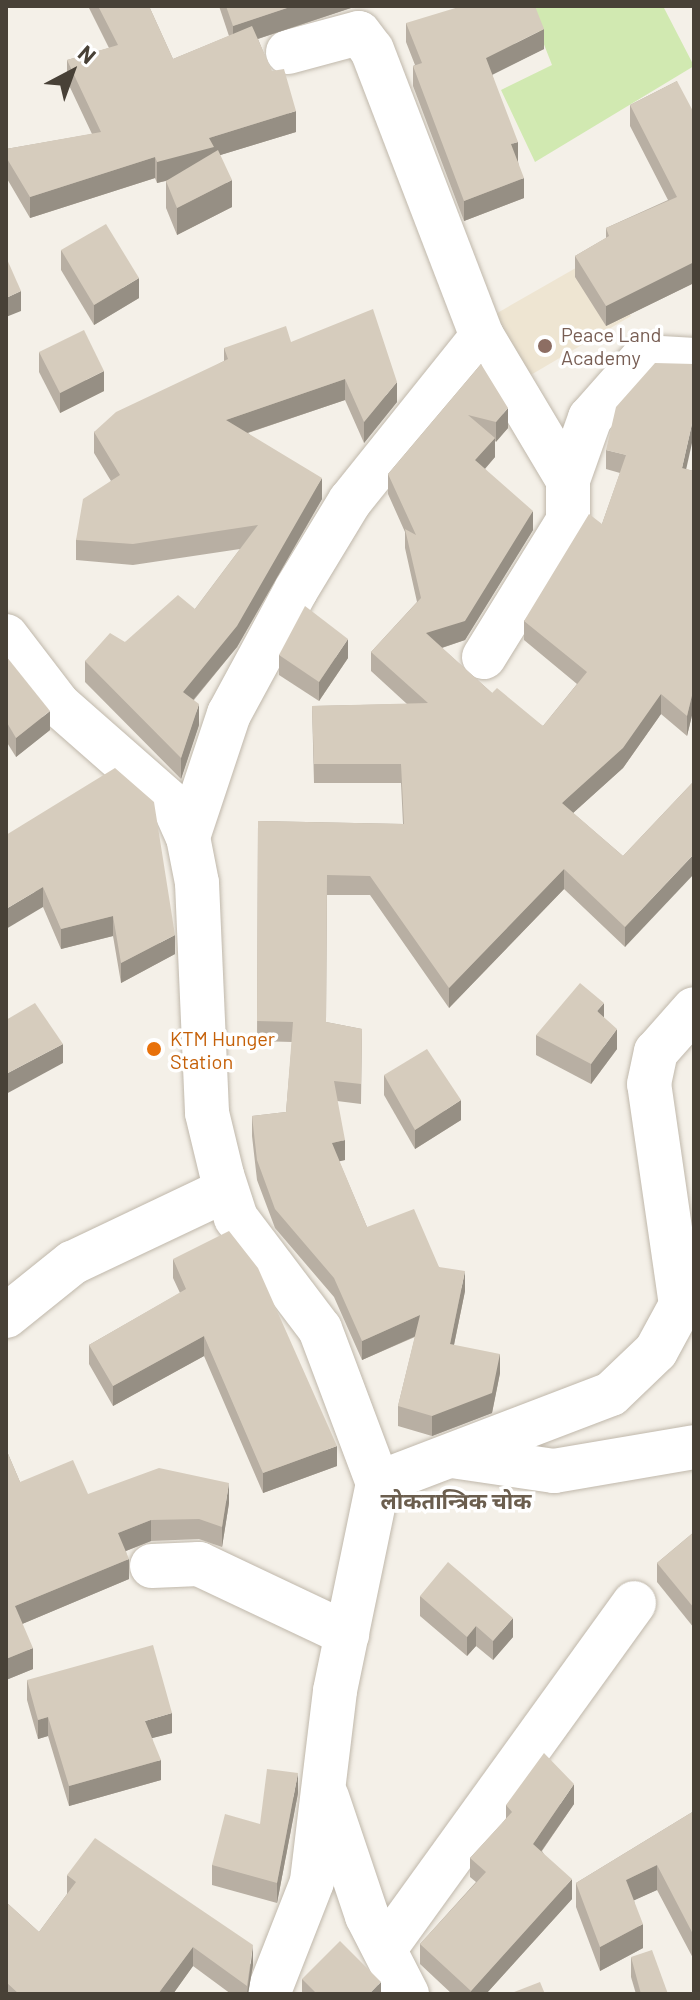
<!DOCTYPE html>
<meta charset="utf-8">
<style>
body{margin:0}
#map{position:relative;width:700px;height:2000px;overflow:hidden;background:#f4f0e8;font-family:Barlow,"Noto Sans Devanagari",sans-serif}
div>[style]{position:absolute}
.education>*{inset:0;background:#eee5d2}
.green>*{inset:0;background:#d1e9b1}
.roads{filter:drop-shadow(0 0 2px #c0b8ab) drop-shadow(0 0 2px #c0b8ab)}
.minor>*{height:44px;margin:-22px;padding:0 22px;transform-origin:22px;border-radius:22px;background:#fff}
.wall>*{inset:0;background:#b8afa3}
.shaded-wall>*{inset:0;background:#968f84}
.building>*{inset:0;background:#d6ccbd}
.dots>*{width:22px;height:22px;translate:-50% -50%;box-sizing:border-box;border:4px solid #fff;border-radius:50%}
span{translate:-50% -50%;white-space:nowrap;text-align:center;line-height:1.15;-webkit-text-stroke:7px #fff;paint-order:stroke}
.education-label{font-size:20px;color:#785e54}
.left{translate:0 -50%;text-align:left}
.food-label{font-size:20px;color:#c56008}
.neighbourhood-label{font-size:22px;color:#6b5e4e;font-weight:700}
.frame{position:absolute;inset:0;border:8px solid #484137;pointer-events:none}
.north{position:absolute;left:32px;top:32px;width:80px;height:80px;-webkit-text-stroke:6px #fff;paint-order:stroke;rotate:41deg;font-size:22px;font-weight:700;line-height:32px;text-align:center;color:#484137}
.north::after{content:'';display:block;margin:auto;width:28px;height:36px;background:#484137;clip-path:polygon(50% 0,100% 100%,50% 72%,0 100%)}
</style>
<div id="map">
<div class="education">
<div style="clip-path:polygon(595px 257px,631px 316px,529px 376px,492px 316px)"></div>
</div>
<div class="green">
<div style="clip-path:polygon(529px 6px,663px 6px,694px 66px,535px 162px,501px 90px,552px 65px)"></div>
</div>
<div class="roads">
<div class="minor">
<div style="left:288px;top:52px;width:73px;rotate:-15deg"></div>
<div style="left:359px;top:33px;width:21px;rotate:53deg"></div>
<div style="left:372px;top:50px;width:306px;rotate:69deg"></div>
<div style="left:482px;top:336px;width:168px;rotate:59.2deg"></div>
<div style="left:6px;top:636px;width:87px;rotate:52.5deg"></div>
<div style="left:59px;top:705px;width:153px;rotate:41.3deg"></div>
<div style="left:174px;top:806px;width:34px;rotate:66deg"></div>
<div style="left:188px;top:837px;width:47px;rotate:78.9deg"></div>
<div style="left:197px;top:883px;width:230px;rotate:87.5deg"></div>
<div style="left:207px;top:1113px;width:64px;rotate:76.4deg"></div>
<div style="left:222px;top:1175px;width:45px;rotate:72deg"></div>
<div style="left:236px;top:1218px;width:139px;rotate:52.9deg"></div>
<div style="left:320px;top:1329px;width:165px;rotate:69.4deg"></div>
<div style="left:378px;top:1483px;width:212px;rotate:101.7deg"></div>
<div style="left:335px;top:1691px;width:192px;rotate:96.9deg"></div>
<div style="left:312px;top:1882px;width:120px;rotate:111.4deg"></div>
<div style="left:484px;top:657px;width:160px;rotate:-58.3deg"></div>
<div style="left:568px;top:521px;width:41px;rotate:-90deg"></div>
<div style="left:568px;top:480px;width:66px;rotate:-70.5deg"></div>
<div style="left:590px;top:418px;width:81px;rotate:-48.5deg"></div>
<div style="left:644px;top:357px;width:50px;rotate:3.4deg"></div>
<div style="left:188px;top:837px;width:130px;rotate:-71.6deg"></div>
<div style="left:229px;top:714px;width:141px;rotate:-61.6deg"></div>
<div style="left:296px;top:590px;width:104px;rotate:-58.8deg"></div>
<div style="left:350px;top:501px;width:211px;rotate:-51.3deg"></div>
<div style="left:6px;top:1316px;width:85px;rotate:-38.8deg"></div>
<div style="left:72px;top:1263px;width:170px;rotate:-25.4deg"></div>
<div style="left:452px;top:1456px;width:103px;rotate:8.4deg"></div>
<div style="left:554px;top:1471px;width:142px;rotate:-9.7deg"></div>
<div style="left:378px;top:1483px;width:249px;rotate:-20.9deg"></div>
<div style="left:611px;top:1394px;width:62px;rotate:-43.7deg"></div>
<div style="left:656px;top:1351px;width:52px;rotate:-61.5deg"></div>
<div style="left:681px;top:1305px;width:223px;rotate:-98.2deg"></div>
<div style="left:649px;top:1084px;width:33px;rotate:-78deg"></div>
<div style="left:656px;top:1052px;width:57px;rotate:-48.5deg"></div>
<div style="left:152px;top:1566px;width:47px;rotate:-2.4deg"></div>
<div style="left:199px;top:1564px;width:164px;rotate:25.3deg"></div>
<div style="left:327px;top:1797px;width:126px;rotate:71.4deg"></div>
<div style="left:367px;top:1916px;width:88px;rotate:62.9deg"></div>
<div style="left:386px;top:1947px;width:424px;rotate:-54.2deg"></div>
</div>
</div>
<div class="wall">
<div style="clip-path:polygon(88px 6px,149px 6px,173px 59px,229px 36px,219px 6px,357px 6px,258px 39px,296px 132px,220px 155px,232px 207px,177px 235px,166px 208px,166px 181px,157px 183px,155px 178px,30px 218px,6px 177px,6px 149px,92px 134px,67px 81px,67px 60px,109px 48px)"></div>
<div style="clip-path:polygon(406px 23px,544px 49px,492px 74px,518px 161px,524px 198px,464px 221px,413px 86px,413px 66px,415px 65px,406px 42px)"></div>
<div style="clip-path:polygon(677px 81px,694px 283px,606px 326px,575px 277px,575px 256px,606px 238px,606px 228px,668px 200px,630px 126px,630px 105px)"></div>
<div style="clip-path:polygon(61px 250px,139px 298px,94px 325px,61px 270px)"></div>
<div style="clip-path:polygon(291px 342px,397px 402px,364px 443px,345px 400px,248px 433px,322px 499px,237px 647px,194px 700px,199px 725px,181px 779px,85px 682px,85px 661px,195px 609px,240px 549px,133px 565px,76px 560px,76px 540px,111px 481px,94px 453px,94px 432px,224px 361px,224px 348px)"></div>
<div style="clip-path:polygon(39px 352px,104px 391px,60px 413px,39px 372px)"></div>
<div style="clip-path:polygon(481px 364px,508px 428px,495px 442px,495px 457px,485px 469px,533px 530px,465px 640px,442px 648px,492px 693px,543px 726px,577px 684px,524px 640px,524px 621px,602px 524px,620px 473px,606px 469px,606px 450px,694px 471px,694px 707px,687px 736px,661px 714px,623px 768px,573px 813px,623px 856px,694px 781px,625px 947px,564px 889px,449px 1008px,370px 895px,327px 895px,326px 1022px,362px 1029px,361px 1104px,337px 1101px,345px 1160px,339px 1161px,367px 1227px,439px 1267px,465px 1291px,454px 1345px,500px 1373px,492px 1413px,432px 1436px,398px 1426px,398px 1406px,415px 1337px,362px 1360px,334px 1297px,275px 1228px,257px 1180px,252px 1136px,252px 1116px,286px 1112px,292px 1042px,257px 1041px,258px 821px,403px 824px,401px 783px,314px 783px,312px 706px,407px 704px,371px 671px,371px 652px,417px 602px,405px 548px,405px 532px,388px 494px,388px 474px)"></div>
<div style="clip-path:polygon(279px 655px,348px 658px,319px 701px,279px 675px)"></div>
<div style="clip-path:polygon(6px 656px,50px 730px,16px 757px,6px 741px)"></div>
<div style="clip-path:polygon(6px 835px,175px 954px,121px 983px,113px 936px,61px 949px,43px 907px)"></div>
<div style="clip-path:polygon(536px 1035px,617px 1049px,591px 1084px,536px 1055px)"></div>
<div style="clip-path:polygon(384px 1075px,461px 1120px,415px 1149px,384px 1095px)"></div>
<div style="clip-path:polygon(173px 1259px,337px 1466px,263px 1493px,204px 1356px,113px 1406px,89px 1364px,89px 1345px,180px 1293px,173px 1278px)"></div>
<div style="clip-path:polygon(6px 1449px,20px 1482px,88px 1494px,229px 1503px,222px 1547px,199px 1539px,151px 1541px,126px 1551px,129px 1579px,22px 1624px,33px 1669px,6px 1680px)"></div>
<div style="clip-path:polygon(694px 1532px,694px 1628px,657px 1582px,657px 1563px)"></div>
<div style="clip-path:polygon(420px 1596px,513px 1637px,493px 1660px,476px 1646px,467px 1656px,420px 1616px)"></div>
<div style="clip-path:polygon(27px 1680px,172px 1733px,152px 1738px,161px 1780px,69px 1806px,48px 1736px,38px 1739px,27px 1700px)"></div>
<div style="clip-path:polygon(298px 1793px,277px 1903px,212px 1885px,212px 1865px)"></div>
<div style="clip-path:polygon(574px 1804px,542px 1851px,572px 1899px,486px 1994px,452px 1994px,420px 1964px,420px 1944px,476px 1882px,470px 1877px,470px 1858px,506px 1819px,506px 1805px)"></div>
<div style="clip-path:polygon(694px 1811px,694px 1960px,657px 1890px,634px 1900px,643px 1948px,600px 1971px,576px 1907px,576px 1883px)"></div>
<div style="clip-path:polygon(67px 1875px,253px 1965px,248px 1994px,231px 1994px,193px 1966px,173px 1994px,6px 1994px,6px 1902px,39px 1932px,67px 1894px)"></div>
<div style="clip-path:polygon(631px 1957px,668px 1994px,636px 1994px,631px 1977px)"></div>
<div style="clip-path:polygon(302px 1979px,381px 1994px,302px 1994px)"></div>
</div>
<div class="shaded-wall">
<div style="clip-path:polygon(293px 6px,357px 6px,233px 47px,233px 26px)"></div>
<div style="clip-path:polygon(544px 29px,544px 49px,486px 78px,486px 58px)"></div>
<div style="clip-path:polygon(296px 111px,296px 132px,214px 157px,214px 168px,157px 183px,157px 162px,209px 138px)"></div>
<div style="clip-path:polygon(518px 142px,518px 161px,511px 164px,511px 144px)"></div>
<div style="clip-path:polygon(155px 157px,155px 178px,30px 218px,30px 197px)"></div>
<div style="clip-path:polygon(524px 178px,524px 198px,464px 221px,464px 201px)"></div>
<div style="clip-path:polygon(232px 180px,232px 207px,177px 235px,177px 208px)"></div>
<div style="clip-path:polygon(694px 262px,694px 283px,606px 326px,606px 306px)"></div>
<div style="clip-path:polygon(139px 278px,139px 298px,94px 325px,94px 305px)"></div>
<div style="clip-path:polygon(21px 291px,21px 311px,6px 317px,6px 298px)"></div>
<div style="clip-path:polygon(104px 371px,104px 391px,60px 413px,60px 393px)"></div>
<div style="clip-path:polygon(345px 379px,345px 400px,226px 440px,226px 420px)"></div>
<div style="clip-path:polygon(397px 382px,397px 402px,364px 443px,364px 422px)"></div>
<div style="clip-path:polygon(508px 408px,508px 428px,496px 442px,496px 422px)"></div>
<div style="clip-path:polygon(694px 415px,694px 434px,682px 488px,682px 468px)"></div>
<div style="clip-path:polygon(495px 438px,495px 457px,475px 480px,475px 460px)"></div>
<div style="clip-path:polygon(322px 478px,322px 499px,237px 647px,183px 712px,183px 692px)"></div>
<div style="clip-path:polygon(533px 511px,533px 530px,465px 640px,426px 653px,426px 633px)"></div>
<div style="clip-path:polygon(348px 639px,348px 658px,319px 701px,319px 682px)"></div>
<div style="clip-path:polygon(694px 687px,694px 707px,687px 736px,687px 716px)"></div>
<div style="clip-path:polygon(661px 694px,661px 714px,623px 768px,562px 823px,562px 803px)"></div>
<div style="clip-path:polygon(199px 704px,199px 725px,181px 779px,181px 758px)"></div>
<div style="clip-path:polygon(50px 711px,50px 730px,16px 757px,16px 738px)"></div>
<div style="clip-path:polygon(694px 854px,694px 874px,625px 947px,625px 927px)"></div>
<div style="clip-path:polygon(564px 869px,564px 889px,449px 1008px,449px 988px)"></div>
<div style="clip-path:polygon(43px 887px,43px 907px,6px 929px,6px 909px)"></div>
<div style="clip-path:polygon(113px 916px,113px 936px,61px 949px,61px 929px)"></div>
<div style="clip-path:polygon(175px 935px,175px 954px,121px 983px,121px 963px)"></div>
<div style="clip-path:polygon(604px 1003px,604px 1022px,597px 1011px)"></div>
<div style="clip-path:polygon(617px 1029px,617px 1049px,591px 1084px,591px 1064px)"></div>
<div style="clip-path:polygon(63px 1044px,63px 1063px,6px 1094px,6px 1074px)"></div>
<div style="clip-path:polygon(461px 1100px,461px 1120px,415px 1149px,415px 1130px)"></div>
<div style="clip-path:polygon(345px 1140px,345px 1160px,332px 1163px,332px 1143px)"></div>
<div style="clip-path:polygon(465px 1271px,465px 1291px,450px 1364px,450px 1344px)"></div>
<div style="clip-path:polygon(420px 1315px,420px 1334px,362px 1360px,362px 1341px)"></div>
<div style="clip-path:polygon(204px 1336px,204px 1356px,113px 1406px,113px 1386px)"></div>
<div style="clip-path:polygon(500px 1354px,500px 1373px,492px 1413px,432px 1436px,432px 1416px)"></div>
<div style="clip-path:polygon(337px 1446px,337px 1466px,263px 1493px,263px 1473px)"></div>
<div style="clip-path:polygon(229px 1483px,229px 1503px,222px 1547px,222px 1527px)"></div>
<div style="clip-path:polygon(151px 1520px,151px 1541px,118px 1554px,118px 1533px)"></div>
<div style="clip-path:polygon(129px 1559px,129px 1579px,15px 1627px,15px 1606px)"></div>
<div style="clip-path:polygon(513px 1618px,513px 1637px,493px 1660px,493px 1641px)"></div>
<div style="clip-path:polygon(476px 1626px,476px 1646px,467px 1656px,467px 1637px)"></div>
<div style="clip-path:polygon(33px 1648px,33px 1669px,6px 1680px,6px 1659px)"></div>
<div style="clip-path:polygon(172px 1713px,172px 1733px,145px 1740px,145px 1721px)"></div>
<div style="clip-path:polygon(48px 1717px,48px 1736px,38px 1739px,38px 1720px)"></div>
<div style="clip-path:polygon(161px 1760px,161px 1780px,69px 1806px,69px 1786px)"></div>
<div style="clip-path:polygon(298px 1773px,298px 1793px,277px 1903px,277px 1883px)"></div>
<div style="clip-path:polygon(574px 1784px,574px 1804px,533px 1863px,533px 1844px)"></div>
<div style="clip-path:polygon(657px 1865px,657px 1890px,626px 1904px,626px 1880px)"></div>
<div style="clip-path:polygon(572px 1879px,572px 1899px,486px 1994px,471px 1994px,471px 1991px)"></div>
<div style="clip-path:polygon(643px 1924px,643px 1948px,600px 1971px,600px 1947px)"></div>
<div style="clip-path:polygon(253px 1945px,253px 1965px,248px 1994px,247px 1994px)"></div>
<div style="clip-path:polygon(193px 1947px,193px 1966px,173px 1994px,158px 1994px)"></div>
<div style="clip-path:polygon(381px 1982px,381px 1994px,369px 1994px)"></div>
</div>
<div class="building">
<div style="clip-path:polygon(98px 6px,149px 6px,173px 59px,252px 26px,272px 71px,284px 69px,296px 111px,209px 138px,214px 147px,157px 162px,155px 157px,30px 197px,6px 157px,6px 149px,101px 132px,67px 60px,118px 45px)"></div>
<div style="clip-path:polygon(226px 6px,293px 6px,233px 26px)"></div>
<div style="clip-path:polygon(462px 6px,535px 6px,544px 29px,486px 58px,518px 142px,511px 144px,524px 178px,464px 201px,413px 66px,422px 63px,406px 23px)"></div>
<div style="clip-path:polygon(677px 81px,694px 113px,694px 262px,606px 306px,575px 256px,609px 236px,606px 228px,677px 197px,630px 105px)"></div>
<div style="clip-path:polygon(218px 150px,232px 180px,177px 208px,166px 181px)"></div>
<div style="clip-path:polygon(106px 224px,139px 278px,94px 305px,61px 250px)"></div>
<div style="clip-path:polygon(6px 257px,21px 291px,6px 298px)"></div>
<div style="clip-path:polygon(373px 309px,397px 382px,364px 422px,345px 379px,226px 420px,322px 478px,237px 626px,183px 692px,199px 704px,181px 758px,85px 661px,110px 633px,125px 642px,178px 595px,195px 609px,258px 525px,133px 544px,76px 540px,83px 499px,120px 475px,94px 432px,116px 412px,228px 359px,224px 348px,286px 326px,291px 342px)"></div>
<div style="clip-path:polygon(84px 330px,104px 371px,60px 393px,39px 352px)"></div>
<div style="clip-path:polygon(655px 363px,694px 364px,694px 415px,682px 468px,694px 471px,694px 687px,687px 716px,661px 694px,623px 748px,562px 803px,623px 856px,694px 781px,694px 854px,625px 927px,564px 869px,449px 988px,370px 876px,327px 875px,326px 1022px,362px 1029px,361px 1084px,334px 1081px,345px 1140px,332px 1143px,367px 1227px,414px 1209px,439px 1267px,465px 1271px,450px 1344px,500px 1354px,492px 1393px,432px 1416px,398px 1406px,420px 1315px,362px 1341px,334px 1278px,275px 1209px,257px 1160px,252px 1116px,286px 1112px,293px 1022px,257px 1021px,258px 821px,404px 824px,401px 764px,314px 764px,312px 706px,428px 703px,371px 652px,421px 598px,405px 529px,416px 535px,388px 474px,481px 364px,508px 408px,496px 422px,468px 415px,495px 438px,475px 460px,533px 511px,465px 621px,426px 633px,492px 693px,497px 688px,543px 726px,587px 672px,524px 621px,589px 514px,602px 524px,626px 455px,606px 450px,616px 407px)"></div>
<div style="clip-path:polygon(305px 606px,348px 639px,319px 682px,279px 655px)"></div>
<div style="clip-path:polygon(6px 656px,50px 711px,16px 738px,6px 721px)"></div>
<div style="clip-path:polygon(115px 768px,154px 802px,175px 935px,121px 963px,113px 916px,61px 929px,43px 887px,6px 909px,6px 835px)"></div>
<div style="clip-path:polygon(580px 983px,604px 1003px,597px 1011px,617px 1029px,591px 1064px,536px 1035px)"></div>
<div style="clip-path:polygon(35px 1003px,63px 1044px,6px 1074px,6px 1020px)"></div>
<div style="clip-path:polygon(427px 1049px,461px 1100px,415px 1130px,384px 1075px)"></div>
<div style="clip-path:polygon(229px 1231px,258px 1268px,337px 1446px,263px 1473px,204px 1336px,113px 1386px,89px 1345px,186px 1289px,173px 1259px)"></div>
<div style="clip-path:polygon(6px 1449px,20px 1482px,73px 1460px,88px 1494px,159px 1468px,229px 1483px,222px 1527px,199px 1519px,151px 1520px,118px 1533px,129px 1559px,15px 1606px,33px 1648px,6px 1659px)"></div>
<div style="clip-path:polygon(694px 1532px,694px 1608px,657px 1563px)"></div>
<div style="clip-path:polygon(448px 1562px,513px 1618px,493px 1641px,476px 1626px,467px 1637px,420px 1596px)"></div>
<div style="clip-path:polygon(153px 1645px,172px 1713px,145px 1721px,161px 1760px,69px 1786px,48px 1717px,38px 1720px,27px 1680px)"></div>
<div style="clip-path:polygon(544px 1753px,574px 1784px,533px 1844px,572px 1879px,471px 1991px,420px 1944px,486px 1872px,470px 1858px,512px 1812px,506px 1805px)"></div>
<div style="clip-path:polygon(267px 1769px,298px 1773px,277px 1883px,212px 1865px,225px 1814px,260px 1824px)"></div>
<div style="clip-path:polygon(694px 1811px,694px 1936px,657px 1865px,626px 1880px,643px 1924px,600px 1947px,576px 1883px)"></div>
<div style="clip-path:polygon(95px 1838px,253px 1945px,247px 1986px,193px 1947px,158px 1994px,19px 1994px,6px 1982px,6px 1902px,39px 1932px,76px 1882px,67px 1875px)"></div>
<div style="clip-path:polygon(340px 1941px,381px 1982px,369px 1994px,317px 1994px,302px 1979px)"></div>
<div style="clip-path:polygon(652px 1950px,668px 1994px,641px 1994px,631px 1957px)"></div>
<div style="clip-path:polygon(540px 1982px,545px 1994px,509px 1994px)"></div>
</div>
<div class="dots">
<div style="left:545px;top:346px;background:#8d6e63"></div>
<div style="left:154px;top:1049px;background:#e8710a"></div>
</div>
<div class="education-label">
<span class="left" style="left:561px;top:346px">Peace Land<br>Academy</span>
</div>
<div class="food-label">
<span class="left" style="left:170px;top:1050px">KTM Hunger<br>Station</span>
</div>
<div class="neighbourhood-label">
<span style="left:456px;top:1501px">लोकतान्त्रिक चोक</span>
</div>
<div class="frame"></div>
<div class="north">N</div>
</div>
